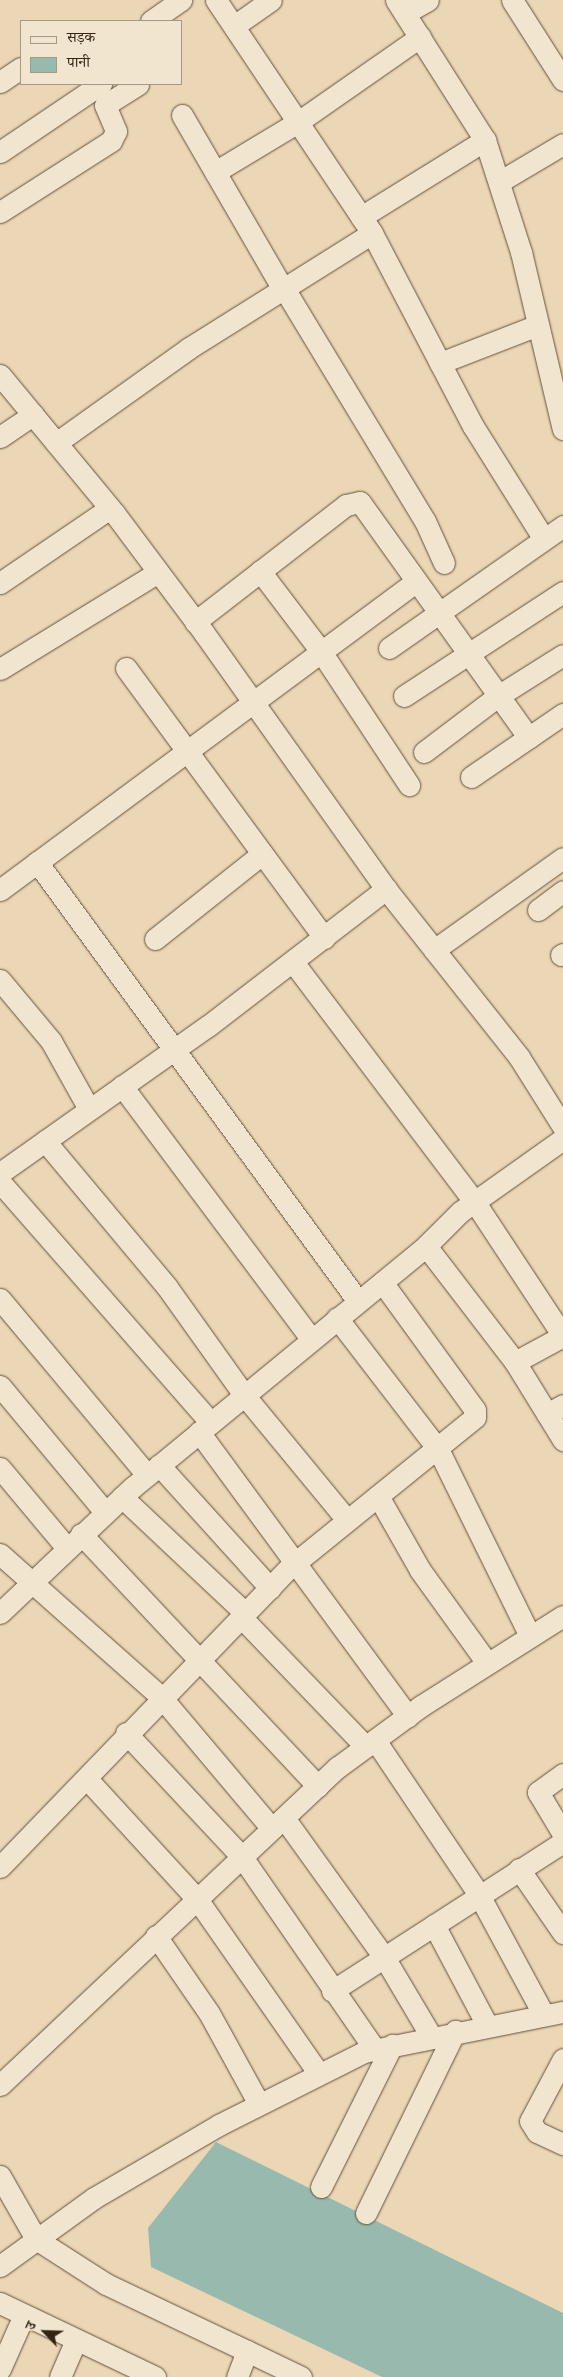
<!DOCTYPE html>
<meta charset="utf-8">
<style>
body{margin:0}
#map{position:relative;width:563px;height:2377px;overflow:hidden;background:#ebd7b6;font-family:"IM FELL DW Pica","Noto Serif Devanagari",serif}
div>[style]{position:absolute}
.water>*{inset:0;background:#98baae}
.roads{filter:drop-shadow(0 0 1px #62513c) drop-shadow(0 0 1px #62513c)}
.street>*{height:21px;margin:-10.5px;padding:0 10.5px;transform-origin:10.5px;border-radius:10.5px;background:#f2e5d0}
span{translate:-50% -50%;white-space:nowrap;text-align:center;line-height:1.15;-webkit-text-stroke:4px #f2e5d0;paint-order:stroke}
.legend{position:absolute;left:20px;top:20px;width:162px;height:65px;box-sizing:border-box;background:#f2e5d0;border:1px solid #a69885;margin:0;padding:6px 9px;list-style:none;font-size:15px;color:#342414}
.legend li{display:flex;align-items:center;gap:10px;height:25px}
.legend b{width:25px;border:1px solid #a69885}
.north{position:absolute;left:20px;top:2307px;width:50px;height:50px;-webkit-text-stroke:4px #f2e5d0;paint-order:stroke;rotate:294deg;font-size:14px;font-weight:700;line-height:20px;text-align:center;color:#342414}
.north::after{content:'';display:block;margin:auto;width:18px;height:22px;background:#342414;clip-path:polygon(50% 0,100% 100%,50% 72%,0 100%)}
</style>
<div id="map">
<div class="water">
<div style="clip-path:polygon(216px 2142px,563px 2313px,563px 2377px,382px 2377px,151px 2267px,148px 2228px)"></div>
</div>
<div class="roads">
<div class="street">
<div style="left:216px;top:0;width:280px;rotate:56.2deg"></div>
<div style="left:372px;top:233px;width:218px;rotate:62.4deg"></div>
<div style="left:473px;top:426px;width:133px;rotate:57.9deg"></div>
<div style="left:396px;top:0;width:166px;rotate:57.6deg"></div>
<div style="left:485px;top:140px;width:118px;rotate:72.2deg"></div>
<div style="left:521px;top:252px;width:182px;rotate:76.7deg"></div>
<div style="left:512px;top:0;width:95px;rotate:57.5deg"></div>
<div style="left:405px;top:13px;width:26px;rotate:-29deg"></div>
<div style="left:151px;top:21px;width:37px;rotate:-35deg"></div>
<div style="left:234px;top:26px;width:45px;rotate:-35.1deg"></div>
<div style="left:0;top:82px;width:25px;rotate:-34deg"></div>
<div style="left:182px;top:115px;width:203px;rotate:59.9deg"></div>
<div style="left:0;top:152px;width:122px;rotate:-34deg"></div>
<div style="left:215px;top:172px;width:97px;rotate:-31.1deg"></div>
<div style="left:298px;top:122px;width:149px;rotate:-34.9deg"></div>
<div style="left:499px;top:182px;width:74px;rotate:-30.7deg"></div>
<div style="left:0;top:212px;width:132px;rotate:-32.6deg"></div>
<div style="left:111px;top:141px;width:11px;rotate:-63deg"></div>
<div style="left:116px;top:131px;width:28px;rotate:-113deg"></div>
<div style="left:105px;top:105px;width:39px;rotate:-32deg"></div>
<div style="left:361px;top:217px;width:146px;rotate:-31.8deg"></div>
<div style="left:285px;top:290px;width:270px;rotate:58.8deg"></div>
<div style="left:425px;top:521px;width:46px;rotate:65.7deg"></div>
<div style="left:440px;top:363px;width:105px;rotate:-21.2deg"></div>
<div style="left:0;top:375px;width:180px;rotate:50.4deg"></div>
<div style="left:115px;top:514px;width:149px;rotate:53.2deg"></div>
<div style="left:204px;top:633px;width:314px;rotate:54.6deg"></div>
<div style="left:386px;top:889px;width:214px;rotate:51.6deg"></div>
<div style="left:519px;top:1057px;width:83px;rotate:57.8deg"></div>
<div style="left:0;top:437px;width:40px;rotate:-34deg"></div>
<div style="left:56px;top:443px;width:163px;rotate:-35.5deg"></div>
<div style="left:189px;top:348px;width:216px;rotate:-32.1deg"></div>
<div style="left:260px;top:571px;width:99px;rotate:52.8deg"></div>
<div style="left:320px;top:650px;width:162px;rotate:56.6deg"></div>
<div style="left:0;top:583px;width:133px;rotate:-34.3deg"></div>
<div style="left:195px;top:622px;width:191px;rotate:-37.8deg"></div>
<div style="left:346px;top:505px;width:14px;rotate:-12deg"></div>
<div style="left:360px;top:502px;width:290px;rotate:54.4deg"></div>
<div style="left:389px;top:648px;width:213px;rotate:-35deg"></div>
<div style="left:126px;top:668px;width:335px;rotate:53.7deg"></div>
<div style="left:0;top:669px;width:185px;rotate:-31.5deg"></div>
<div style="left:404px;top:696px;width:190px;rotate:-33.2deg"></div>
<div style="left:424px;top:752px;width:93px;rotate:-37.1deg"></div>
<div style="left:498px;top:696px;width:77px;rotate:-32.2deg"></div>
<div style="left:471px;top:777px;width:112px;rotate:-34.4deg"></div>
<div style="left:37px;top:862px;width:544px;rotate:53.83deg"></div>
<div style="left:0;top:890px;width:515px;rotate:-36.56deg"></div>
<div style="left:538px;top:910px;width:31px;rotate:-37deg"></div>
<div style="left:155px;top:939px;width:137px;rotate:-38.5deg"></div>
<div style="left:434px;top:950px;width:158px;rotate:-35.5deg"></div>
<div style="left:561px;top:955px;width:2px;rotate:-27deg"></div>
<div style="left:293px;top:962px;width:300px;rotate:52.9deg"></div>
<div style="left:474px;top:1201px;width:162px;rotate:56.6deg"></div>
<div style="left:0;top:980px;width:80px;rotate:50.1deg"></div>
<div style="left:51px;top:1041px;width:78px;rotate:60.8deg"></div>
<div style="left:122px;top:1086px;width:316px;rotate:53.2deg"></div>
<div style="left:45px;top:1141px;width:190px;rotate:50.1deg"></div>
<div style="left:167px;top:1287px;width:133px;rotate:54.5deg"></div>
<div style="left:244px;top:1395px;width:162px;rotate:50.5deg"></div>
<div style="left:0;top:1173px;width:255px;rotate:-35.3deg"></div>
<div style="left:208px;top:1026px;width:225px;rotate:-37.6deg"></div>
<div style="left:0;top:1182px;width:320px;rotate:48.8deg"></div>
<div style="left:426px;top:1246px;width:146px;rotate:52.5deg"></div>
<div style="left:515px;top:1362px;width:92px;rotate:58.4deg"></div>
<div style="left:0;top:1299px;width:229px;rotate:50.1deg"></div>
<div style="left:337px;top:1318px;width:165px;rotate:52.4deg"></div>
<div style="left:438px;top:1449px;width:208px;rotate:63.8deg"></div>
<div style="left:515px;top:1362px;width:55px;rotate:-28.4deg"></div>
<div style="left:0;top:1386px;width:164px;rotate:50.2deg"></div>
<div style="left:547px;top:1414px;width:18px;rotate:-29deg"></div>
<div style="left:199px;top:1432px;width:353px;rotate:53.7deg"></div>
<div style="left:159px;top:1465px;width:166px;rotate:47.9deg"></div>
<div style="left:0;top:1468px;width:103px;rotate:50.1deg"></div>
<div style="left:378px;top:1496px;width:85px;rotate:60.4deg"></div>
<div style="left:420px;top:1570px;width:115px;rotate:54.2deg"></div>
<div style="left:122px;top:1497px;width:169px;rotate:43.3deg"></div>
<div style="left:81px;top:1534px;width:346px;rotate:46.8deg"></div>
<div style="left:0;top:1554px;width:215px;rotate:41.6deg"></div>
<div style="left:161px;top:1697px;width:172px;rotate:49.9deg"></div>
<div style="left:0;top:1613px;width:183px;rotate:-43.5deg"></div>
<div style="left:133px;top:1487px;width:379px;rotate:-39.4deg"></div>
<div style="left:426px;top:1246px;width:48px;rotate:-45deg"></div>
<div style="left:460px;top:1212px;width:126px;rotate:-35.3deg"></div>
<div style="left:241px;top:1617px;width:180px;rotate:46.1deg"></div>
<div style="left:126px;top:1733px;width:170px;rotate:46.9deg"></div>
<div style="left:242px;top:1857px;width:232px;rotate:55.4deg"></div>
<div style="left:375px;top:1740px;width:187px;rotate:56.1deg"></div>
<div style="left:479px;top:1895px;width:136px;rotate:61.6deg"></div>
<div style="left:563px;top:1774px;width:31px;rotate:144deg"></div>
<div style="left:538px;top:1792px;width:49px;rotate:59.2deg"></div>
<div style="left:87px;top:1779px;width:163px;rotate:47.5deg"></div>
<div style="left:197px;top:1899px;width:213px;rotate:55.1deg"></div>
<div style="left:284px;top:1818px;width:171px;rotate:54.3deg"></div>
<div style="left:384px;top:1957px;width:92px;rotate:59.3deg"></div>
<div style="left:0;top:1867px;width:417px;rotate:-46deg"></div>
<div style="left:290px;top:1567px;width:238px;rotate:-39deg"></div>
<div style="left:475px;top:1417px;width:7px;rotate:-90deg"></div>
<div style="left:475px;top:1410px;width:158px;rotate:-126deg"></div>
<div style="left:519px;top:1869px;width:78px;rotate:55.5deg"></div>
<div style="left:434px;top:1925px;width:113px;rotate:62.1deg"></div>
<div style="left:156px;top:1936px;width:93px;rotate:55.5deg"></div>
<div style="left:209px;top:2013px;width:104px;rotate:61.2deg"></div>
<div style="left:332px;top:1991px;width:275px;rotate:-32.8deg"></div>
<div style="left:563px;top:2059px;width:70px;rotate:118deg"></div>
<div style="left:530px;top:2121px;width:13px;rotate:58deg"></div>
<div style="left:537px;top:2132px;width:29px;rotate:25deg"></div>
<div style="left:0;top:2085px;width:464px;rotate:-43.3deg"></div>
<div style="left:338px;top:1767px;width:103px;rotate:-36.3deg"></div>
<div style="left:421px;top:1706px;width:168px;rotate:-32.4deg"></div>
<div style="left:0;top:2176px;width:73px;rotate:60.3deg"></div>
<div style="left:36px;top:2239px;width:83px;rotate:32.7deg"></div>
<div style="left:106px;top:2284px;width:156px;rotate:25.4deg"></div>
<div style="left:247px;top:2351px;width:28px;rotate:111deg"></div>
<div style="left:321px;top:2187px;width:159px;rotate:-63.4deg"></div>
<div style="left:366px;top:2213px;width:203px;rotate:-63.9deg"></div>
<div style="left:0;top:2266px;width:116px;rotate:-35.9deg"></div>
<div style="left:94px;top:2198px;width:145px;rotate:-30.3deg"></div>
<div style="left:219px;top:2125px;width:162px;rotate:-26.7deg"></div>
<div style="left:364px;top:2052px;width:203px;rotate:-11.4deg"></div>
<div style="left:0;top:2303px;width:172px;rotate:25.5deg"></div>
<div style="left:247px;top:2351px;width:60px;rotate:25.7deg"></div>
<div style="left:0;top:2369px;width:59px;rotate:-66deg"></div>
<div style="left:60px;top:2377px;width:40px;rotate:-66.6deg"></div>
</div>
</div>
<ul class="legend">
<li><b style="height:6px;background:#f2e5d0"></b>सड़क</li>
<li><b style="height:14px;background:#98baae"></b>पानी</li>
</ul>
<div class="north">उ</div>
</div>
